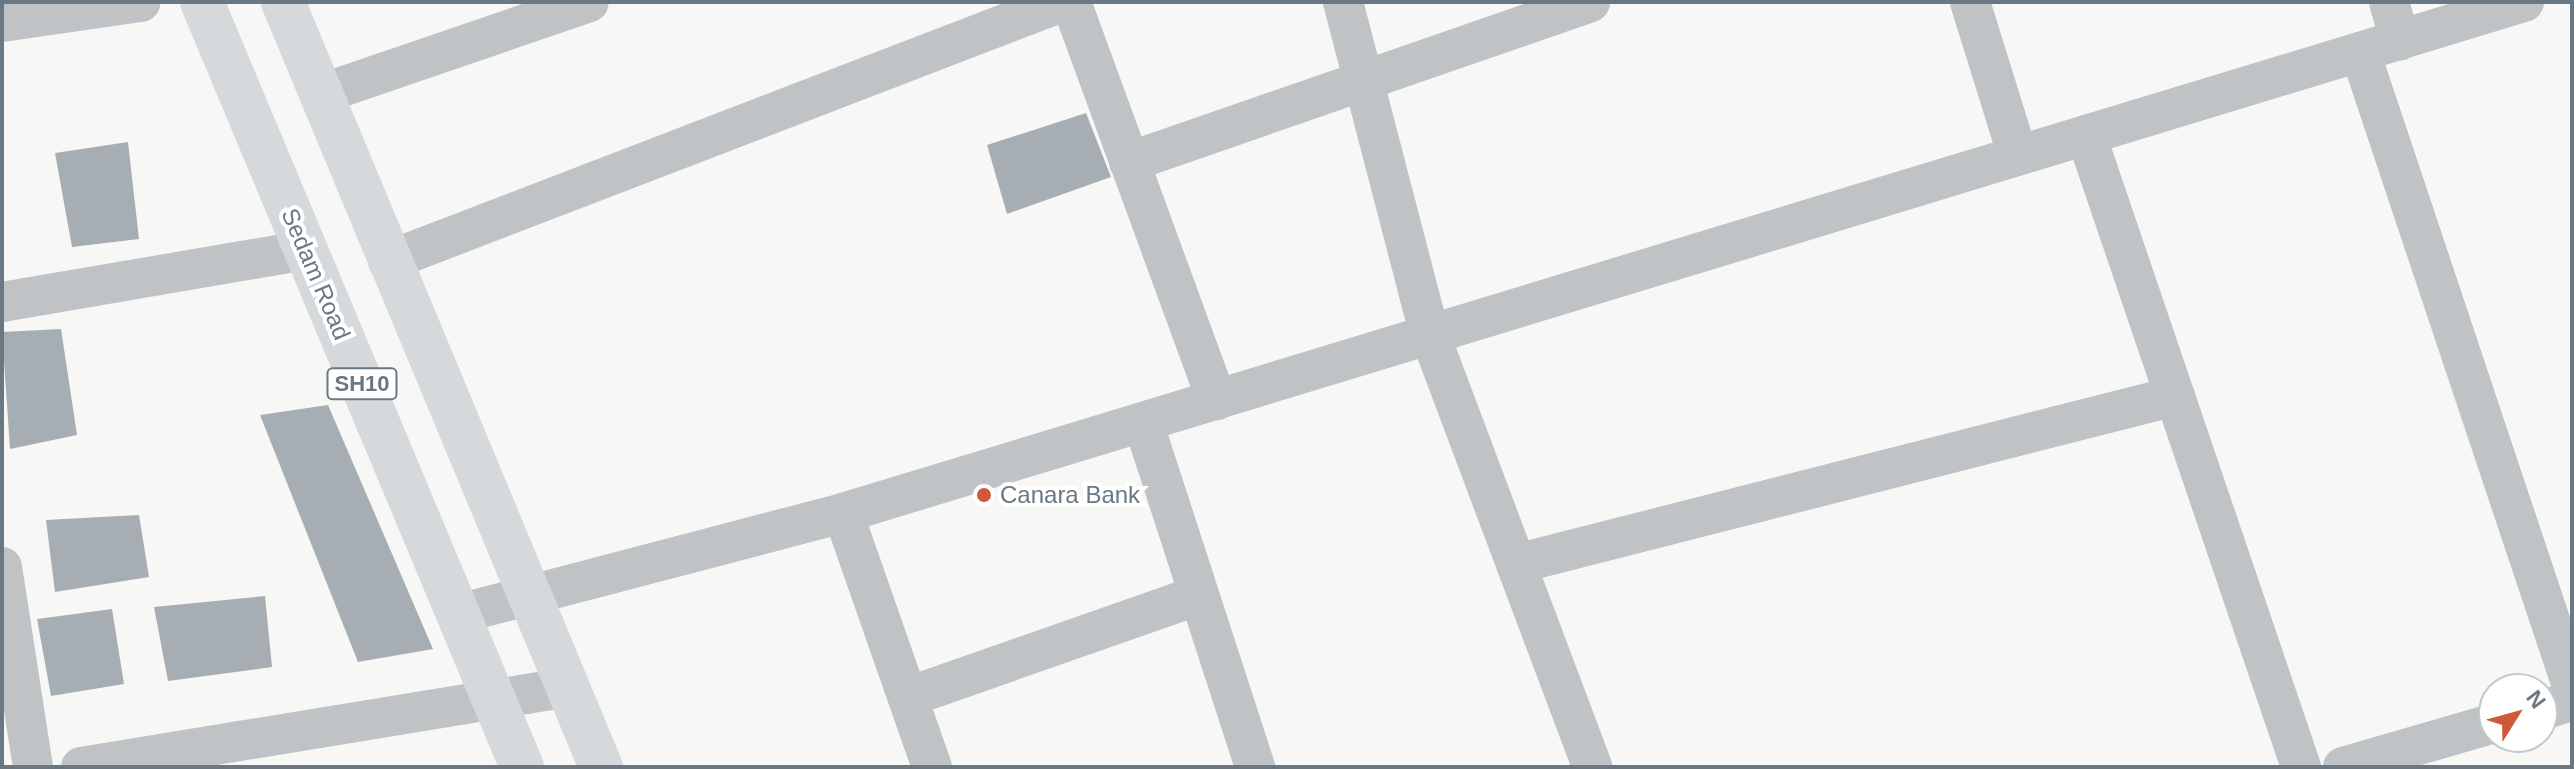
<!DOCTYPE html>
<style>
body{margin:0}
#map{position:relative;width:2574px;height:769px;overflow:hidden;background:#f7f7f5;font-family:Arial,sans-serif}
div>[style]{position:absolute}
.building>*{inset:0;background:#a7aeb3}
.minor>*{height:40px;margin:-20px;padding:0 20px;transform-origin:20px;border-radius:20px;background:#bfc3c6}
.major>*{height:44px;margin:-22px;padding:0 22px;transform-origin:22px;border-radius:22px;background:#d5d9dc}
.dots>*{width:22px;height:22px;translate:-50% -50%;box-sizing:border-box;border:4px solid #fff;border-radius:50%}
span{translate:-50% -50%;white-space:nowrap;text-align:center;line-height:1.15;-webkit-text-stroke:8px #fff;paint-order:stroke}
.shield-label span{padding:2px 6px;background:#fff;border:2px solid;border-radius:6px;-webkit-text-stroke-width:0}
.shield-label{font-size:22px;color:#697882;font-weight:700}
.street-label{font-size:24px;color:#697882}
.poi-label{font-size:24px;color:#697882}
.left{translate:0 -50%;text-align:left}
.frame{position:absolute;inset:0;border:4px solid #697882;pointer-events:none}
.north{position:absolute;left:2478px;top:673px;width:80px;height:80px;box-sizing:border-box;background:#fff;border:2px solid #c3c9cd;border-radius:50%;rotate:53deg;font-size:22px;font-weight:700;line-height:32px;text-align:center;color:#697882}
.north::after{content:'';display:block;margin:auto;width:28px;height:36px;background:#d0583b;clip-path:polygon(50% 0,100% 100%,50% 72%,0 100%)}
</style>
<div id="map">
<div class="building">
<div style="clip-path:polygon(1086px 113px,1111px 177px,1007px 214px,987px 145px)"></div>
<div style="clip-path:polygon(128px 142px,139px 239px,72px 247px,55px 153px)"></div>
<div style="clip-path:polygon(61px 329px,77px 435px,10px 449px,2px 332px)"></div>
<div style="clip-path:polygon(328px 405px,433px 649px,358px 662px,260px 415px)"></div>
<div style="clip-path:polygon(139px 515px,149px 577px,55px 592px,46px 520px)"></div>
<div style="clip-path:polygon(265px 596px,272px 667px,168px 681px,154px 607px)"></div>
<div style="clip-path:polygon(112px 609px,124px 684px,51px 696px,37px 619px)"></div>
</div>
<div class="minor">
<div style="left:1071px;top:2px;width:424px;rotate:69.9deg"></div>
<div style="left:1343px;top:2px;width:344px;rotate:75.4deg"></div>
<div style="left:1430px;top:335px;width:461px;rotate:69.4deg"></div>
<div style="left:1970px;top:2px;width:161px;rotate:72.7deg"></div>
<div style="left:2389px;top:2px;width:40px;rotate:74deg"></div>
<div style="left:2px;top:22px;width:140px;rotate:-8.2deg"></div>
<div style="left:2360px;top:52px;width:669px;rotate:71.51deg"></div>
<div style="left:321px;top:94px;width:283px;rotate:-18.9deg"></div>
<div style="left:2086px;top:135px;width:668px;rotate:71.21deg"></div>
<div style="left:1129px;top:162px;width:488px;rotate:-19.1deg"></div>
<div style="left:388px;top:261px;width:722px;rotate:-21.02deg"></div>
<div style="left:2px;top:302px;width:308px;rotate:-9.7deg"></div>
<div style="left:1143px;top:422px;width:363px;rotate:72deg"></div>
<div style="left:843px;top:513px;width:269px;rotate:70.7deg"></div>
<div style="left:1516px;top:564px;width:680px;rotate:-14.3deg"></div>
<div style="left:2px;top:567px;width:202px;rotate:81.2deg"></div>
<div style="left:458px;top:614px;width:398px;rotate:-14.7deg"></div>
<div style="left:843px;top:513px;width:1757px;rotate:-16.91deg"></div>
<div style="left:908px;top:697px;width:308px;rotate:-19.3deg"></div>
<div style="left:2542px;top:710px;width:31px;rotate:-17deg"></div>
<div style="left:81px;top:767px;width:493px;rotate:-9.3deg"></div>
<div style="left:2343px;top:767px;width:157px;rotate:-16.2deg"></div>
</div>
<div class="major">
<div style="left:202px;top:2px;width:829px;rotate:67.3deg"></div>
<div style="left:283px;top:2px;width:828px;rotate:67.43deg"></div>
</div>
<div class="dots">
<div style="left:984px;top:495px;background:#d0583b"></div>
</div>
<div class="shield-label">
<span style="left:362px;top:384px">SH10</span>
</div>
<div class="street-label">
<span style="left:316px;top:274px;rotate:67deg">Sedam Road</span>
</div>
<div class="poi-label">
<span class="left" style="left:1000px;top:495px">Canara Bank</span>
</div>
<div class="frame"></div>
<div class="north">N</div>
</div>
